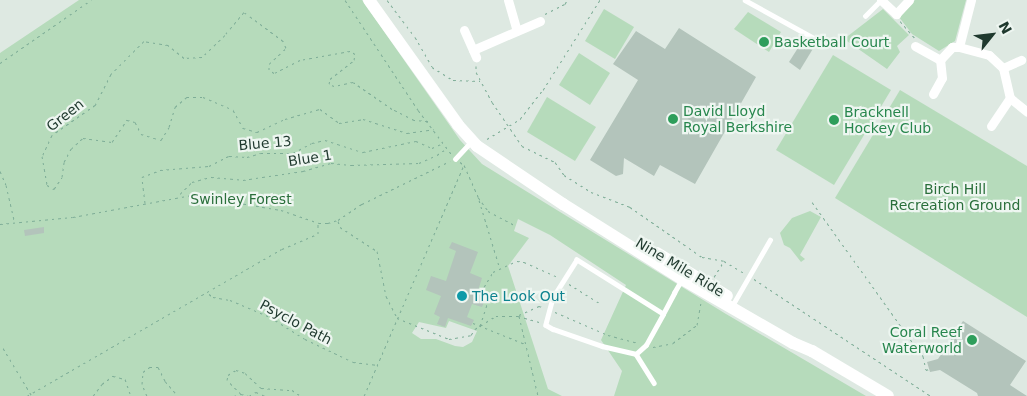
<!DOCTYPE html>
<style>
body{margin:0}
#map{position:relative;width:1027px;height:396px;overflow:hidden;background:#dee9e2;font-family:"DejaVu Sans",sans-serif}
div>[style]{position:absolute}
.green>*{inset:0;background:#b6dbbb}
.building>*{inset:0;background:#b3c4bb}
.path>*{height:1px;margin-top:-0.5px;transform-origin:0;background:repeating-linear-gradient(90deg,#7ead97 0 2.5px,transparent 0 6.5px)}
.service>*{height:4.5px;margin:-2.25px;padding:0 2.25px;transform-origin:2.25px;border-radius:2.25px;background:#fff}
.minor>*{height:9px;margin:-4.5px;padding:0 4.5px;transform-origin:4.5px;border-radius:4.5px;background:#fff}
.secondary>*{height:12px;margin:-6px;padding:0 6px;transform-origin:6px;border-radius:6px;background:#fff}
.dots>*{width:14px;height:14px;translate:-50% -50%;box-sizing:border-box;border:2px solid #eef6f1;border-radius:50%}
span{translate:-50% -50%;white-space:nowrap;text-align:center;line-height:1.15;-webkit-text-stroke:4.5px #eef6f1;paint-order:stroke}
.leisure-label{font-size:14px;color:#27864d}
.left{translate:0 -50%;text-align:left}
.right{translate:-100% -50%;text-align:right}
.street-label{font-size:14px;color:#1f392e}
.park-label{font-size:14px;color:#2a6f3b}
.culture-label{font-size:14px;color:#0d838f}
.north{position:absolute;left:967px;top:10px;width:50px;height:50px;-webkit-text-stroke:4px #eef6f1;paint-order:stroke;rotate:61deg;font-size:14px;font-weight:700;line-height:20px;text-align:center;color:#1f392e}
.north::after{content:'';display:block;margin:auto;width:18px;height:22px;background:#1f392e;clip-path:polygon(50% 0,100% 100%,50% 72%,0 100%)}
</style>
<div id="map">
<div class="green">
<div style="clip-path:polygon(evenodd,79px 0,362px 0,460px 140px,482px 164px,726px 314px,866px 396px,614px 396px,622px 371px,601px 340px,626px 285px,550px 235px,518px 219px,514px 231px,529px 238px,508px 266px,548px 389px,562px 396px,0 396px,0 53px,79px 0,449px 321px,477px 331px,472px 342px,463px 347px,455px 346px,436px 339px,421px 339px,412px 333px,419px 322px,446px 328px,449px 321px)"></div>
<div style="clip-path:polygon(915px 0,966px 0,955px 41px,939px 51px,912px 34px,899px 17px)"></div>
<div style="clip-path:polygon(604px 9px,634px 27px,615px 59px,585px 41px)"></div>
<div style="clip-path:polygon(883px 9px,909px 35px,897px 46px,900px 52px,887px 69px,844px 39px)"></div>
<div style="clip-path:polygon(748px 12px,781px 32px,769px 52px,734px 29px)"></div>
<div style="clip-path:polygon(579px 53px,610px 73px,590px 105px,559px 85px)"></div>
<div style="clip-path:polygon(833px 55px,891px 90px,834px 185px,776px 150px)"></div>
<div style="clip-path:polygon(900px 90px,1027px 166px,1027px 317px,835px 198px)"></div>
<div style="clip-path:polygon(547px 97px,596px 127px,575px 161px,527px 132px)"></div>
<div style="clip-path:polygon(810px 211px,821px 217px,800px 255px,805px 259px,801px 262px,790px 248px,784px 245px,780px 233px,792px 218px)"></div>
</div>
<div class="building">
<div style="clip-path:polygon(679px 28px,756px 77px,695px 184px,660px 165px,654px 176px,624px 158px,623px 174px,616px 176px,590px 160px,638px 80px,613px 64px,636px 31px,665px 49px)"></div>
<div style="clip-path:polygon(803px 40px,814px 47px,800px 70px,789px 62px)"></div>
<div style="clip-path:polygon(44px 227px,44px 233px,25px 236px,24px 230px)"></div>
<div style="clip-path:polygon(452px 242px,478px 252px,470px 273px,482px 278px,477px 294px,486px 297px,482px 307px,472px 304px,467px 317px,474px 320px,471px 326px,448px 318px,445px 327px,437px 324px,440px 317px,434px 314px,441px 296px,426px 290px,431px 276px,446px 281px,456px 251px,449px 248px)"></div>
<div style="clip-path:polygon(963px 321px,1026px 361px,1010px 385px,1027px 396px,978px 396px,977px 393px,940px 370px,930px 372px,927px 362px,938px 359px)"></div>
</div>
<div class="path">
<div style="left:345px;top:0;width:132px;rotate:56.4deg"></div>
<div style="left:418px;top:110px;width:56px;rotate:52.9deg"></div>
<div style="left:387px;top:0;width:46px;rotate:52.9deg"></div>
<div style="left:415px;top:37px;width:34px;rotate:60deg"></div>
<div style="left:432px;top:67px;width:25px;rotate:32deg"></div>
<div style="left:453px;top:80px;width:27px;rotate:2deg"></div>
<div style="left:545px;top:14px;width:22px;rotate:-27deg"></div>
<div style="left:565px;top:4px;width:4px;rotate:-63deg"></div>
<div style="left:900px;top:21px;width:23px;rotate:49deg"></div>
<div style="left:0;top:63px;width:111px;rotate:-34.7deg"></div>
<div style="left:476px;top:66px;width:6px;rotate:90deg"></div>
<div style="left:476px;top:72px;width:34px;rotate:62deg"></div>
<div style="left:492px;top:102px;width:53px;rotate:55.7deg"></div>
<div style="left:522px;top:146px;width:37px;rotate:26deg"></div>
<div style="left:555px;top:162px;width:16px;rotate:55deg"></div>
<div style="left:564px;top:175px;width:32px;rotate:32deg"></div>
<div style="left:591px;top:192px;width:42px;rotate:21deg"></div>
<div style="left:630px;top:207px;width:88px;rotate:34.8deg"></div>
<div style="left:702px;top:257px;width:22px;rotate:10deg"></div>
<div style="left:724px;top:261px;width:23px;rotate:31deg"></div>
<div style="left:428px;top:121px;width:14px;rotate:-176deg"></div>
<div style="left:414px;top:120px;width:25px;rotate:-153deg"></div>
<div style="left:392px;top:109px;width:47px;rotate:-145.3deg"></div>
<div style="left:353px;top:82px;width:19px;rotate:168deg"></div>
<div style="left:334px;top:86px;width:5px;rotate:-158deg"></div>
<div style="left:329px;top:84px;width:5px;rotate:-79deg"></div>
<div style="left:330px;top:79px;width:31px;rotate:-38deg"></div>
<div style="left:354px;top:60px;width:6px;rotate:-81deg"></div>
<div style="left:355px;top:54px;width:6px;rotate:-149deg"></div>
<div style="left:350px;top:51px;width:51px;rotate:169.8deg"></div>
<div style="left:300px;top:60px;width:29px;rotate:153deg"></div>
<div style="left:274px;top:73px;width:6px;rotate:-149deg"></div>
<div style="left:269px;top:70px;width:6px;rotate:-90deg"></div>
<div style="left:269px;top:64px;width:23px;rotate:-43deg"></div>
<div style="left:286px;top:48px;width:8px;rotate:-113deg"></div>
<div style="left:283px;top:41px;width:49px;rotate:-143.4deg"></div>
<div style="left:244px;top:12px;width:30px;rotate:130deg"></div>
<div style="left:225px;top:35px;width:32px;rotate:136deg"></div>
<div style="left:202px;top:57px;width:18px;rotate:177deg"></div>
<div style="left:184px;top:58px;width:21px;rotate:-141deg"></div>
<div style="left:168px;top:45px;width:24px;rotate:-171deg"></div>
<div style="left:144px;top:41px;width:47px;rotate:135deg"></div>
<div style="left:111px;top:74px;width:35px;rotate:117deg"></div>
<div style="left:95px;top:105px;width:52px;rotate:145.1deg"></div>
<div style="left:52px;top:135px;width:23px;rotate:115deg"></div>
<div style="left:42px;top:156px;width:29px;rotate:80deg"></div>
<div style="left:47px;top:185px;width:8px;rotate:30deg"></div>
<div style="left:54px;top:189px;width:14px;rotate:-56deg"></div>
<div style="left:62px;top:177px;width:15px;rotate:-82deg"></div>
<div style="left:64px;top:162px;width:15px;rotate:-62deg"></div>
<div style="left:71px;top:149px;width:16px;rotate:-43deg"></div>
<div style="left:83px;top:138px;width:29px;rotate:8deg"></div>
<div style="left:112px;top:142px;width:27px;rotate:-56deg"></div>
<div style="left:127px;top:120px;width:8px;rotate:14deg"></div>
<div style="left:135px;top:122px;width:13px;rotate:63deg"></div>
<div style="left:141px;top:134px;width:21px;rotate:17deg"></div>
<div style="left:161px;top:140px;width:15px;rotate:-58deg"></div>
<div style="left:169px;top:127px;width:21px;rotate:-73deg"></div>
<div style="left:175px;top:107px;width:16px;rotate:-40deg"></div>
<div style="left:187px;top:97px;width:16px"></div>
<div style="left:203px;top:97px;width:33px;rotate:23deg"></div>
<div style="left:233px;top:110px;width:21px;rotate:61deg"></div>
<div style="left:243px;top:128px;width:15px;rotate:16deg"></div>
<div style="left:257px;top:132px;width:31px;rotate:-25deg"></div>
<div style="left:285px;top:119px;width:36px;rotate:-16deg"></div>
<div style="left:320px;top:109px;width:24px;rotate:36deg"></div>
<div style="left:339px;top:123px;width:24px;rotate:-9deg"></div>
<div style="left:363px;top:119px;width:46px;rotate:17.7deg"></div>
<div style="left:407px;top:133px;width:27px;rotate:-8deg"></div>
<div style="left:487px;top:139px;width:39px;rotate:-31deg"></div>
<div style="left:520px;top:119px;width:37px;rotate:-52deg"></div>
<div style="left:543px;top:90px;width:107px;rotate:-57.7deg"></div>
<div style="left:460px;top:162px;width:5px;rotate:37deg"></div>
<div style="left:464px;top:165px;width:35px;rotate:66deg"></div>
<div style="left:478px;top:197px;width:17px;rotate:54deg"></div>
<div style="left:488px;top:211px;width:32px;rotate:28deg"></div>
<div style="left:0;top:171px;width:15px;rotate:67deg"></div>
<div style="left:6px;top:185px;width:36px;rotate:77deg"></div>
<div style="left:180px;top:194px;width:17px;rotate:-45deg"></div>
<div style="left:192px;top:182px;width:20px;rotate:-15deg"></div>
<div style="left:211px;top:177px;width:32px;rotate:5deg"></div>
<div style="left:243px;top:180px;width:61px;rotate:-8.5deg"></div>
<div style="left:303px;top:171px;width:29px;rotate:-16deg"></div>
<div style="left:331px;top:163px;width:20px;rotate:6deg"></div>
<div style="left:351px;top:165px;width:68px;rotate:-1.7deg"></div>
<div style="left:419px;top:163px;width:20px;rotate:-24deg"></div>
<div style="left:437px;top:155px;width:11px;rotate:-34deg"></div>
<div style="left:479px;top:200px;width:72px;rotate:73.1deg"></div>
<div style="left:812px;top:202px;width:182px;rotate:54.4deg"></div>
<div style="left:918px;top:350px;width:8px;rotate:50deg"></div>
<div style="left:923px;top:356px;width:14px;rotate:78deg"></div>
<div style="left:926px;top:370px;width:3px;rotate:-18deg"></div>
<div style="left:145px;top:203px;width:26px;rotate:-97deg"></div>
<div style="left:142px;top:177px;width:19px;rotate:-21deg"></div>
<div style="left:160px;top:170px;width:49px;rotate:-4.7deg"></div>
<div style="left:209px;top:166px;width:22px;rotate:-27deg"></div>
<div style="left:229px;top:156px;width:18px;rotate:3deg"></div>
<div style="left:247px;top:157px;width:15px;rotate:-16deg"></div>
<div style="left:261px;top:153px;width:32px"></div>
<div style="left:293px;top:153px;width:21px;rotate:-28deg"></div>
<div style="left:312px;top:143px;width:13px;rotate:-13deg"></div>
<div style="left:325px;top:140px;width:40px;rotate:18deg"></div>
<div style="left:363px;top:152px;width:54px;rotate:-11.7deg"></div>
<div style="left:416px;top:141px;width:17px;rotate:24deg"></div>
<div style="left:432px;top:148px;width:12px;rotate:-24deg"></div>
<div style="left:338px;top:221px;width:6px;rotate:72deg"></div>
<div style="left:340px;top:227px;width:44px;rotate:33deg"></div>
<div style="left:377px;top:251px;width:46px;rotate:78.7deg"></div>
<div style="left:386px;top:296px;width:25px;rotate:63deg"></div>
<div style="left:397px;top:318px;width:56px;rotate:22deg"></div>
<div style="left:449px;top:339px;width:22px;rotate:-10deg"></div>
<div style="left:471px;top:335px;width:7px;rotate:-56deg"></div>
<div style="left:475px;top:329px;width:25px;rotate:-32deg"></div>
<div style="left:496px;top:316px;width:22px"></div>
<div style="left:518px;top:316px;width:22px;rotate:16deg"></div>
<div style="left:0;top:224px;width:73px;rotate:-5.5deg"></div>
<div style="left:73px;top:217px;width:121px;rotate:-10.5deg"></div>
<div style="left:192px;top:195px;width:90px;rotate:9.6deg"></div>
<div style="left:281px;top:210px;width:40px;rotate:18.9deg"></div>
<div style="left:319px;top:223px;width:9px"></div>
<div style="left:328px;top:223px;width:10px;rotate:-17deg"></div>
<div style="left:338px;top:220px;width:29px;rotate:-34deg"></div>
<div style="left:362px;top:204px;width:98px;rotate:-26deg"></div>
<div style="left:714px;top:277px;width:19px;rotate:-58deg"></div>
<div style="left:754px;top:279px;width:212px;rotate:33.5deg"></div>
<div style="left:569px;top:284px;width:36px;rotate:32deg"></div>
<div style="left:209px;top:294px;width:5px;rotate:37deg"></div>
<div style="left:213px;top:297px;width:17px;rotate:10deg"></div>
<div style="left:230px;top:300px;width:43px;rotate:23deg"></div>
<div style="left:270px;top:317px;width:41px;rotate:32.2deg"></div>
<div style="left:305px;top:339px;width:53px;rotate:25.6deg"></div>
<div style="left:353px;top:362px;width:23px;rotate:7deg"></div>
<div style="left:555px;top:312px;width:58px;rotate:23.5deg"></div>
<div style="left:608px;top:335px;width:31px;rotate:15deg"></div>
<div style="left:519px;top:315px;width:22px;rotate:-24deg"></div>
<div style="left:539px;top:306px;width:6px;rotate:18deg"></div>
<div style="left:519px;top:316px;width:82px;rotate:76.6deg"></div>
<div style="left:473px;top:323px;width:56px;rotate:22deg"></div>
<div style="left:480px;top:326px;width:28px;rotate:-72deg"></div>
<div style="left:489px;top:299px;width:13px;rotate:-113deg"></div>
<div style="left:484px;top:287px;width:17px;rotate:-59deg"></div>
<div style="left:493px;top:272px;width:26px;rotate:-25deg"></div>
<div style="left:517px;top:261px;width:7px;rotate:8deg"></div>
<div style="left:524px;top:262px;width:36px;rotate:24deg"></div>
<div style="left:653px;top:347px;width:20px;rotate:-11deg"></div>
<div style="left:673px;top:343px;width:30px;rotate:-37deg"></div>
<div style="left:697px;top:325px;width:22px;rotate:-80deg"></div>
<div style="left:3px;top:348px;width:56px;rotate:58.9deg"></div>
<div style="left:241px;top:394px;width:20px;rotate:-135deg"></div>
<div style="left:227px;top:380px;width:5px;rotate:-79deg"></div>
<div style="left:228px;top:375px;width:9px;rotate:-32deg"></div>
<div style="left:236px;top:370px;width:9px;rotate:18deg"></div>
<div style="left:245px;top:373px;width:22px;rotate:43deg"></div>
<div style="left:261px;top:388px;width:31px;rotate:4deg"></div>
<div style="left:292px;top:390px;width:11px;rotate:34deg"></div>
<div style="left:27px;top:396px;width:294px;rotate:-30deg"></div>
<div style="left:282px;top:249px;width:39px;rotate:-23deg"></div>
<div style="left:318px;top:234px;width:10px;rotate:-90deg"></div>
<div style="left:93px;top:396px;width:15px;rotate:-53deg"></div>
<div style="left:102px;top:384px;width:14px;rotate:-36deg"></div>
<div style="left:113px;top:376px;width:12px;rotate:14deg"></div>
<div style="left:125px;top:379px;width:18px;rotate:71deg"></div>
<div style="left:147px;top:396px;width:13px;rotate:-113deg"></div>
<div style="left:142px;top:384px;width:12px;rotate:-85deg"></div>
<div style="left:143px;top:372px;width:9px;rotate:-36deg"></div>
<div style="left:150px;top:367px;width:8px"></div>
<div style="left:158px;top:367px;width:16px;rotate:63deg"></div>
<div style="left:165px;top:381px;width:20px;rotate:49deg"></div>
<div style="left:234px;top:396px;width:7px;rotate:-16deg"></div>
<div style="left:241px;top:394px;width:8px;rotate:14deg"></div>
<div style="left:249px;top:396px;width:8px;rotate:-30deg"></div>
<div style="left:256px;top:392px;width:10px;rotate:24deg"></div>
<div style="left:364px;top:396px;width:252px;rotate:-66.6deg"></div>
</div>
<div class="service">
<div style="left:745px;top:0;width:87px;rotate:28.9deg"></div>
<div style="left:865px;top:16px;width:23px;rotate:-45deg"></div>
<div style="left:455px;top:159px;width:23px;rotate:-47deg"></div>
<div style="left:732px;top:306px;width:76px;rotate:-60.1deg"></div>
<div style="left:663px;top:314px;width:102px;rotate:-147.9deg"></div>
<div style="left:577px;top:260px;width:45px;rotate:122.3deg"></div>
<div style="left:553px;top:298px;width:28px;rotate:105deg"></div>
<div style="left:546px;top:325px;width:8px;rotate:30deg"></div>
<div style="left:553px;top:329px;width:52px;rotate:19.1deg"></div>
<div style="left:602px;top:346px;width:35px;rotate:13deg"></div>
<div style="left:636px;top:354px;width:13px;rotate:-42deg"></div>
<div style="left:646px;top:345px;width:35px;rotate:-61deg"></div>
<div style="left:663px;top:314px;width:24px;rotate:-62deg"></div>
<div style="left:674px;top:293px;width:14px;rotate:-60deg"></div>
<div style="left:636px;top:354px;width:34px;rotate:58deg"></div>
</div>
<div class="minor">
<div style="left:508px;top:0;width:32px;rotate:74deg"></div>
<div style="left:881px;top:0;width:21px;rotate:43deg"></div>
<div style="left:896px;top:14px;width:19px;rotate:-47deg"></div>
<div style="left:464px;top:30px;width:30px;rotate:66deg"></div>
<div style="left:915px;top:46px;width:29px;rotate:29deg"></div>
<div style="left:959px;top:47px;width:49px;rotate:-75.7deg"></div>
<div style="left:473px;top:50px;width:73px;rotate:-23.4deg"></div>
<div style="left:1003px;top:68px;width:20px;rotate:-24deg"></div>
<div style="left:933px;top:94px;width:18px;rotate:-61deg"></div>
<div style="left:942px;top:78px;width:18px;rotate:-96deg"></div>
<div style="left:940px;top:60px;width:18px;rotate:-47deg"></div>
<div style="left:952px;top:47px;width:7px"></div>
<div style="left:959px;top:47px;width:31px;rotate:15deg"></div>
<div style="left:989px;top:55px;width:19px;rotate:43deg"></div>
<div style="left:1003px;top:68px;width:31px;rotate:77deg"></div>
<div style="left:1010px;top:98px;width:22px;rotate:39deg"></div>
<div style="left:991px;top:126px;width:34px;rotate:-56deg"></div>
</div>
<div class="secondary">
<div style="left:369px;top:0;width:153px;rotate:54.5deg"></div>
<div style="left:458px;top:125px;width:28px;rotate:48deg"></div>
<div style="left:477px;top:146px;width:104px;rotate:34deg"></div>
<div style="left:563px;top:204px;width:141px;rotate:32.2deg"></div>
<div style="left:682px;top:279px;width:128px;rotate:30deg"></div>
<div style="left:793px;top:343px;width:21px;rotate:23deg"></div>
<div style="left:812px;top:351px;width:88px;rotate:30.6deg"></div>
<div style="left:657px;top:253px;width:82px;rotate:31.6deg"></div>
</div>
<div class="dots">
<div style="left:764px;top:42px;background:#2e9e5b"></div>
<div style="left:673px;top:119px;background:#2e9e5b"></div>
<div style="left:834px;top:120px;background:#2e9e5b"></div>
<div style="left:462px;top:296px;background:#0f9aa8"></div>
<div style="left:972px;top:340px;background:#2e9e5b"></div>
</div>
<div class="leisure-label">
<span class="left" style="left:774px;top:42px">Basketball Court</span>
<span class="left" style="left:683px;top:119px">David Lloyd<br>Royal Berkshire</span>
<span class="left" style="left:844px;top:120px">Bracknell<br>Hockey Club</span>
<span class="right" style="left:962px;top:340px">Coral Reef<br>Waterworld</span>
</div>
<div class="street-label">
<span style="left:65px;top:115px;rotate:-38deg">Green</span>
<span style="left:265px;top:143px;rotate:-5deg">Blue 13</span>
<span style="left:310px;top:158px;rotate:-9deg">Blue 1</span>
<span style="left:680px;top:267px;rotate:31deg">Nine Mile Ride</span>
<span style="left:296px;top:322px;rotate:28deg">Psyclo Path</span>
</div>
<div class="park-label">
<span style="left:955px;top:197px">Birch Hill<br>Recreation Ground</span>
<span style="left:241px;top:199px">Swinley Forest</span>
</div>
<div class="culture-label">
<span class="left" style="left:472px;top:296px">The Look Out</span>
</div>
<div class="north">N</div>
</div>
